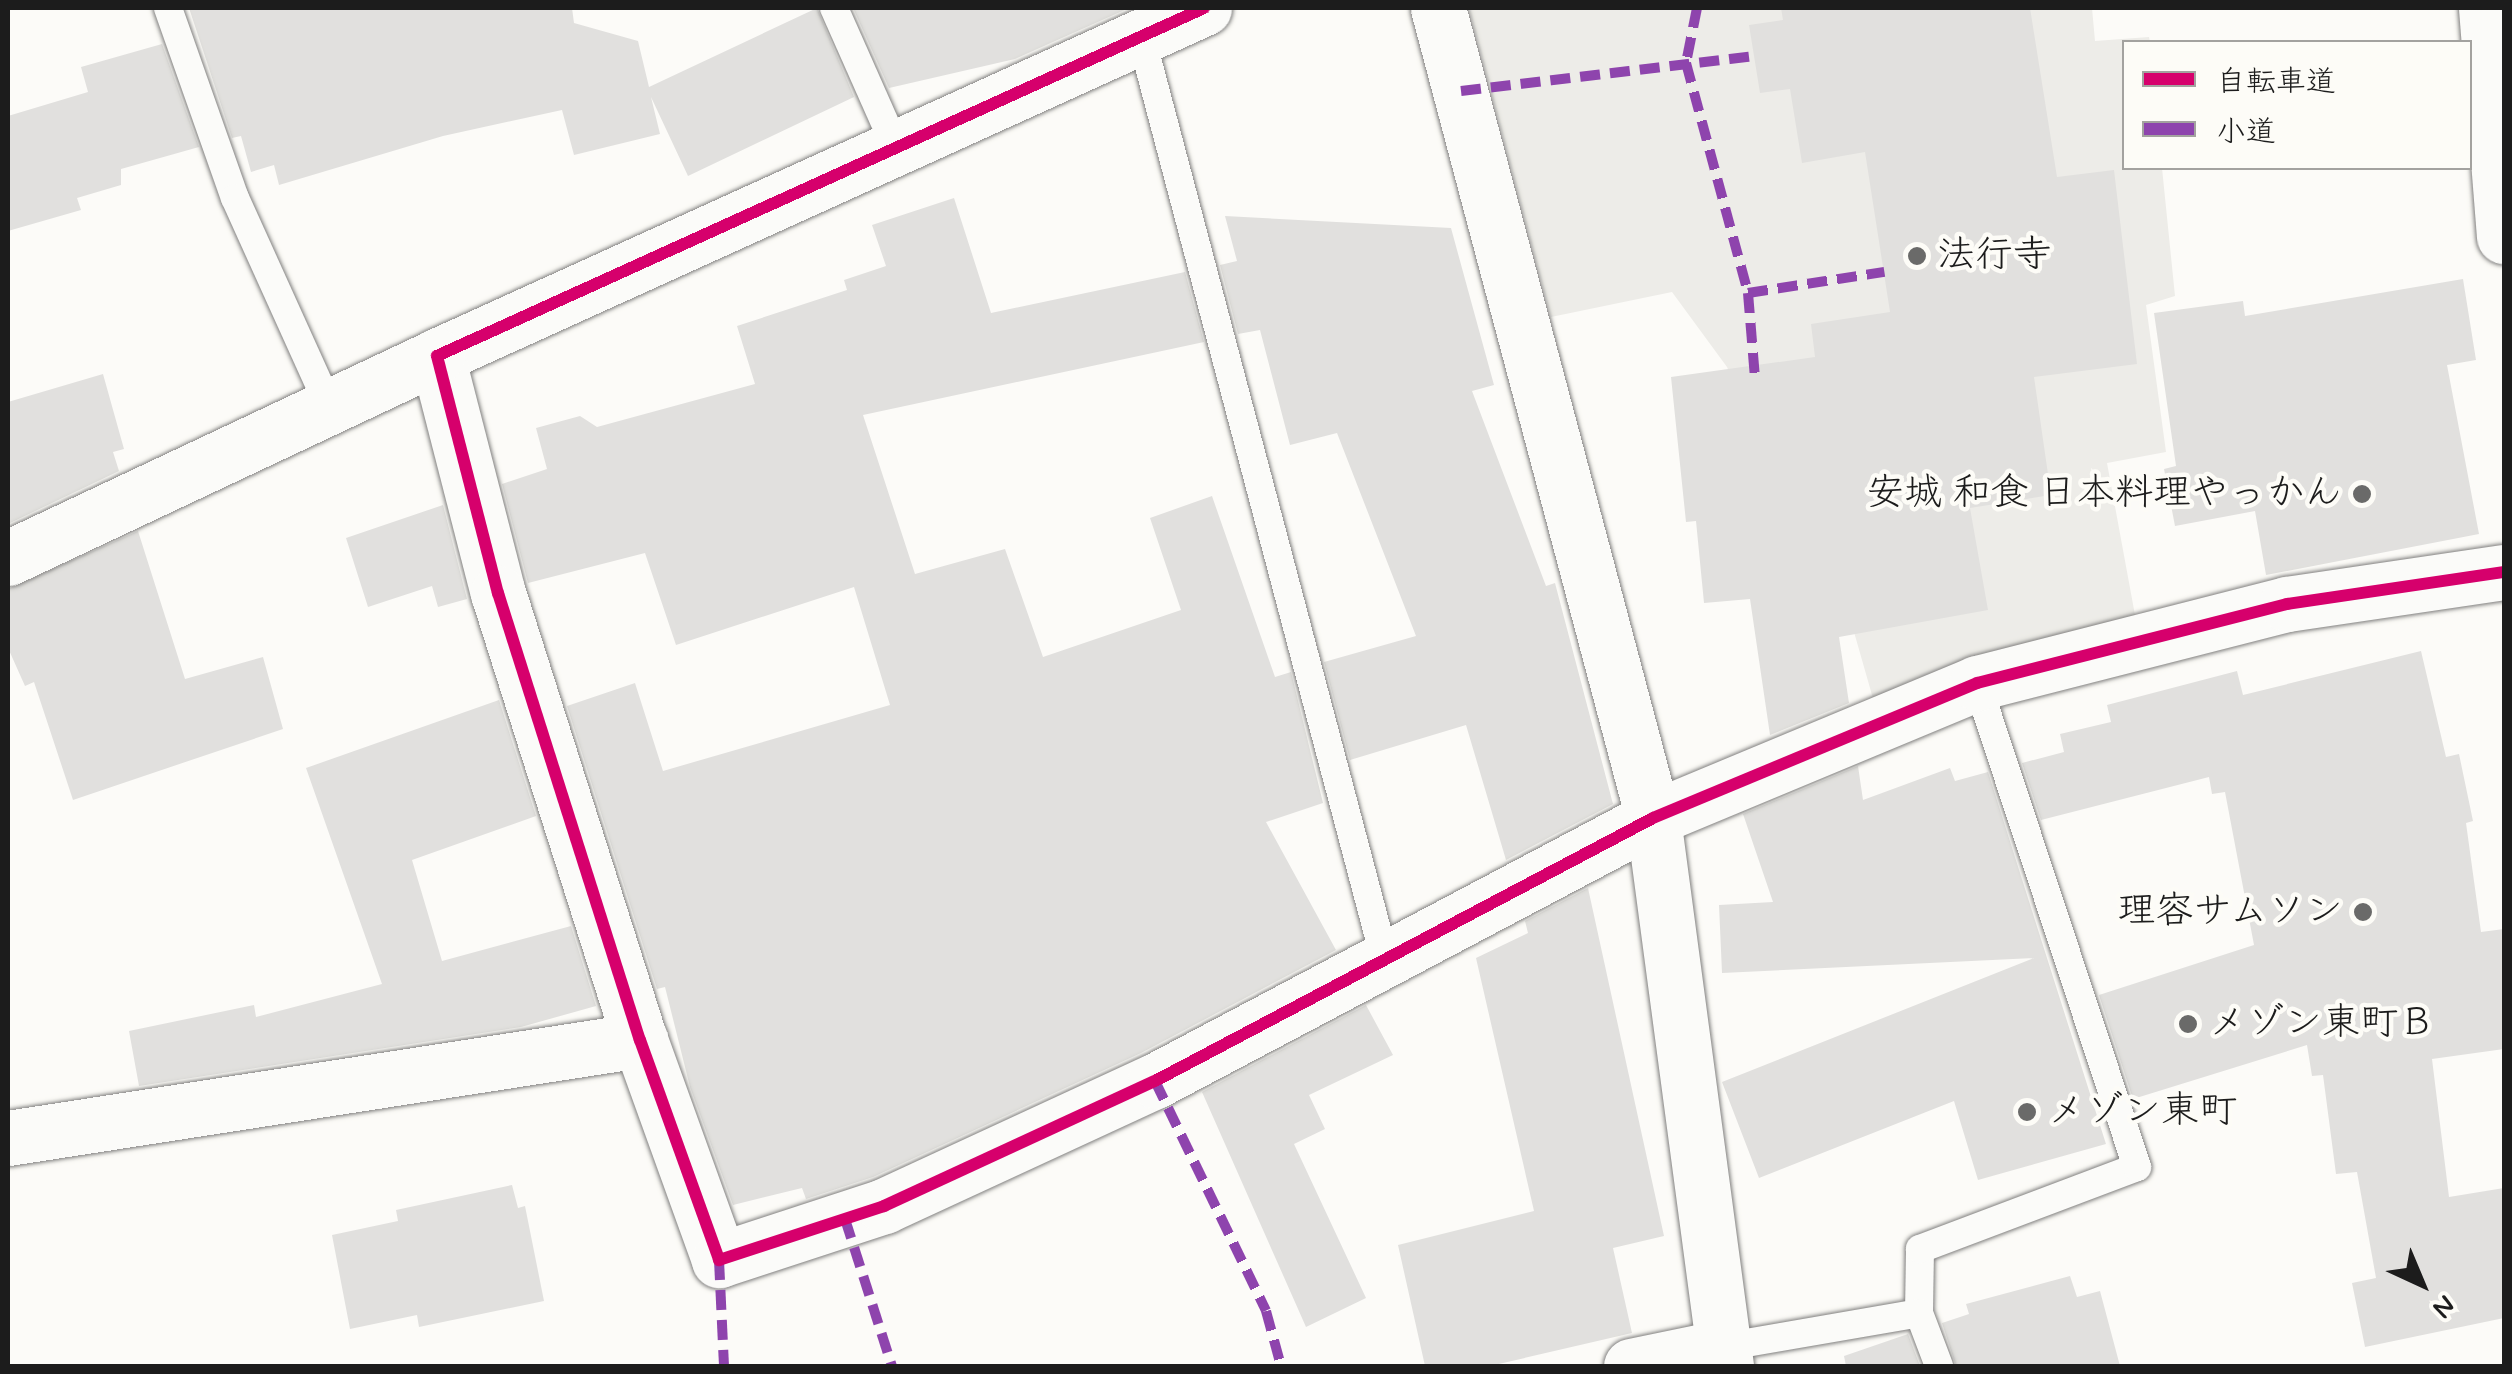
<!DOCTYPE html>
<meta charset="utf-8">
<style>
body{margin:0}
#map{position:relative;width:2512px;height:1374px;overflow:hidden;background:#fcfbf8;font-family:Mynerve,"Klee One",sans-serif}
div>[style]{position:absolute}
.green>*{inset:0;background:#edece8}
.building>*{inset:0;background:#e1e0de}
.roads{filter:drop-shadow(0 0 2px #81807f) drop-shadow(0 0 2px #81807f)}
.lane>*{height:28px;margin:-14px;padding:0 14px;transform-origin:14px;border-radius:14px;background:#fbfbf9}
.street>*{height:55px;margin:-27.5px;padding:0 27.5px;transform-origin:27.5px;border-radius:27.5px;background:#fbfbf9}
.quiet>*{height:10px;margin-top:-5px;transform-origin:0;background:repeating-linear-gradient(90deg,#8e44ad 0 20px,transparent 0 30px)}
.cycleway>*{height:12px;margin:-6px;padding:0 6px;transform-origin:6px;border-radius:6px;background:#d6006c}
.dots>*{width:28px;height:28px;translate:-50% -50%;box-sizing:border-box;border:5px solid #fdfcf7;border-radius:50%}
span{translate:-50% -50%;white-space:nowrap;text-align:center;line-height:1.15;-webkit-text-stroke:9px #fdfcf7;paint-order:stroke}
.poi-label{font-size:38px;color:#1c1c1c}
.left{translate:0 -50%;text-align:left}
.right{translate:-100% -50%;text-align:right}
.frame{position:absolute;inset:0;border:10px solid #1c1c1c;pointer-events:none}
.legend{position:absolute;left:2122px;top:40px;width:350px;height:130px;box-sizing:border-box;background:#fdfcf7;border:2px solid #a3a29f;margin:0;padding:12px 18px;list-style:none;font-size:30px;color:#1c1c1c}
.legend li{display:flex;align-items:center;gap:20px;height:50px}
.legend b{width:50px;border:2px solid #a3a29f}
.north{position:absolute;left:2372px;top:1234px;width:100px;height:100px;-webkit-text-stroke:8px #fdfcf7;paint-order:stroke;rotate:136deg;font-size:28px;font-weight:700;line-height:40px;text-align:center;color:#1c1c1c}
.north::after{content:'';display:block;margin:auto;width:35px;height:45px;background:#1c1c1c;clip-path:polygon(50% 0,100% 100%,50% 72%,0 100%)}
</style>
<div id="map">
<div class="green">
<div style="clip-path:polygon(1469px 8px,2092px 8px,2095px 41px,2149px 37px,2150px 42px,2124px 42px,2124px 168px,2162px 168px,2175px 296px,2146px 305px,2166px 452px,2107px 463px,2137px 626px,1874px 702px,1790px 408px,1746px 411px,1727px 367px,1672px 292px,1551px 317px)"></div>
</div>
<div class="building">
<div style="clip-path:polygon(189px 8px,572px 8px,574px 23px,638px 41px,649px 87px,817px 8px,854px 97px,688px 176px,651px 97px,660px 134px,574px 155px,562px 110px,443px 136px,279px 185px,274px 165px,251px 172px,241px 136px,232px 138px)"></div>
<div style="clip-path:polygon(853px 8px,1129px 8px,1015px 59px,889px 88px)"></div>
<div style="clip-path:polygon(1781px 8px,2030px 8px,2057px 177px,2114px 170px,2137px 364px,2034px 377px,2051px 495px,1970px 508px,1988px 610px,1839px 637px,1849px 703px,1770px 735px,1750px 599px,1704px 603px,1696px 521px,1686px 522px,1671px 377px,1815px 357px,1811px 324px,1890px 312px,1865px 152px,1802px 163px,1790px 89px,1760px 93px,1749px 25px,1783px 20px)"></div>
<div style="clip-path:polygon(162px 44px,199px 147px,121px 169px,121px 185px,77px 198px,81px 210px,8px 231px,8px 116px,88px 92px,81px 67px)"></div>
<div style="clip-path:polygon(954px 198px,991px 313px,1185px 272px,1204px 342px,863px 415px,915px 574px,1005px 549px,1043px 657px,1181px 610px,1150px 518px,1212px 496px,1275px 677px,1291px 672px,1323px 803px,1266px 822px,1336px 950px,1141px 1053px,873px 1177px,806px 1199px,802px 1188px,733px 1205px,690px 1087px,665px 987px,657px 989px,567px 706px,635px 683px,663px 771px,890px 705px,854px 587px,676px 645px,645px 553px,528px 583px,502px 484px,547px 469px,536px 428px,580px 416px,597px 427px,755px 384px,737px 326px,847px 290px,844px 280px,886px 266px,872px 225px)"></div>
<div style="clip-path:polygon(1225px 216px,1451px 228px,1494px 385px,1472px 391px,1546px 586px,1555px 583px,1613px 804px,1506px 860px,1466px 725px,1350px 760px,1324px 662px,1416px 636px,1337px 433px,1290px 445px,1260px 330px,1238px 334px,1220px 265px,1237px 261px)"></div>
<div style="clip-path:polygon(2463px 279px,2476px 360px,2447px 365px,2479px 534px,2266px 575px,2255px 511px,2175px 526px,2164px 469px,2176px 466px,2154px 313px,2243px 301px,2245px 316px)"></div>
<div style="clip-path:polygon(103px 374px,124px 449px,113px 452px,119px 471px,8px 524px,8px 402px)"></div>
<div style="clip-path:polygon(443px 505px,467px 599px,438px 607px,432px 586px,368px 607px,346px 538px)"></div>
<div style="clip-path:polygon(138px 531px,185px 679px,263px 657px,283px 729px,73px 800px,34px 682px,25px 686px,8px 648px,8px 589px)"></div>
<div style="clip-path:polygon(2421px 651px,2446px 757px,2459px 754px,2473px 821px,2466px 823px,2481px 932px,2504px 929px,2504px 1049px,2432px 1059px,2449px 1197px,2504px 1188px,2504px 1318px,2365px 1347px,2352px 1283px,2376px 1278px,2357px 1172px,2336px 1174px,2323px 1075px,2312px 1076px,2307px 1045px,2133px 1099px,2099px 995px,2254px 945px,2225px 792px,2212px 794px,2209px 777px,2041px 820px,2022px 763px,2064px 752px,2060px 734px,2111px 722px,2107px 705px,2237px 671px,2243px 695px)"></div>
<div style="clip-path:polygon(499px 700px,536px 816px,412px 860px,442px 961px,571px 926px,596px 1006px,521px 1027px,139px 1086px,129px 1031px,254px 1005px,256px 1017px,382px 984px,306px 768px)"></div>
<div style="clip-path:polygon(1858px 766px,1863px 800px,1950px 768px,1955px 781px,1988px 772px,2106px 1144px,1978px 1180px,1954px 1101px,1759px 1178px,1722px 1082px,2034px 958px,1722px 973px,1719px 905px,1773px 902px,1743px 814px)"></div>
<div style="clip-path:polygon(1588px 888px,1664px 1236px,1613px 1248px,1632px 1333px,1490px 1366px,1425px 1366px,1398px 1245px,1534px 1211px,1476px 958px,1528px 933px,1525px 921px)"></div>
<div style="clip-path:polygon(1366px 1005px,1393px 1055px,1309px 1095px,1325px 1129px,1294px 1144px,1366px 1298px,1306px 1327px,1202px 1092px)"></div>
<div style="clip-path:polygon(512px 1185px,518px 1208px,525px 1206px,544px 1301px,419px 1327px,417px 1315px,350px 1329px,332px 1235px,398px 1221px,396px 1210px)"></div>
<div style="clip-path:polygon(2070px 1276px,2077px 1297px,2100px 1291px,2120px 1366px,1956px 1366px,1942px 1323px,1969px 1314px,1966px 1304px)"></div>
<div style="clip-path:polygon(1908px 1334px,1920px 1366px,1846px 1366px,1844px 1356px)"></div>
</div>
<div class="roads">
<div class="lane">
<div style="left:168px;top:8px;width:201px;rotate:70.6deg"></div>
<div style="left:235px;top:198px;width:228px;rotate:65.7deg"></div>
<div style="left:834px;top:8px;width:153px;rotate:66.1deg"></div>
<div style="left:1141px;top:36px;width:956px;rotate:75.21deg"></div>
<div style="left:1919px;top:1313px;width:64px;rotate:-89.1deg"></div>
<div style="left:1920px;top:1249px;width:232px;rotate:-20.7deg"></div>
<div style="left:2137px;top:1167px;width:510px;rotate:-108.29deg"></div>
<div style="left:1723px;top:1347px;width:199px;rotate:-9.8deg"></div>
<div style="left:1919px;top:1313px;width:57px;rotate:69.3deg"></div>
</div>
<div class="street">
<div style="left:1204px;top:8px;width:842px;rotate:155.6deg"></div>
<div style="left:437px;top:356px;width:245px;rotate:75.6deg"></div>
<div style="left:498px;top:593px;width:469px;rotate:72.4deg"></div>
<div style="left:640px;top:1040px;width:234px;rotate:70.2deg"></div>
<div style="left:719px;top:1260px;width:174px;rotate:-18.1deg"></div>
<div style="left:884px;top:1206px;width:298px;rotate:-24.8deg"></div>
<div style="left:1155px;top:1081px;width:563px;rotate:-27.84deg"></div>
<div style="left:1653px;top:818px;width:351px;rotate:-22.6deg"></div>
<div style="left:1977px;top:683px;width:320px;rotate:-14.3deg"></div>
<div style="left:2287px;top:604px;width:219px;rotate:-8.4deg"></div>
<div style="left:1438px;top:8px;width:838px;rotate:75.13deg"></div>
<div style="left:1653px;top:818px;width:553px;rotate:82.41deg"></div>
<div style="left:2486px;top:8px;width:229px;rotate:85.5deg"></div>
<div style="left:8px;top:558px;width:474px;rotate:-25.2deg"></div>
<div style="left:8px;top:1138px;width:640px;rotate:-8.81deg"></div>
<div style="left:1631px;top:1366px;width:94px;rotate:-11.7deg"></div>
</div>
</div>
<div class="quiet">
<div style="left:1697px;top:8px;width:56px;rotate:101.3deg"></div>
<div style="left:1686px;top:63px;width:238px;rotate:74.9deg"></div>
<div style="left:1748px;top:293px;width:85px;rotate:85.3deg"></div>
<div style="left:1461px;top:91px;width:296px;rotate:-6.8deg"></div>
<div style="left:1748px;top:293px;width:138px;rotate:-8.8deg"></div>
<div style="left:1155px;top:1081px;width:255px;rotate:64.2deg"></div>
<div style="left:1266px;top:1311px;width:57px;rotate:74.7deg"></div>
<div style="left:845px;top:1219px;width:154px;rotate:72.3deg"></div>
<div style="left:719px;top:1260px;width:106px;rotate:87.3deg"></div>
</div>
<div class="cycleway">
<div style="left:1204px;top:8px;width:842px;rotate:155.6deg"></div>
<div style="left:437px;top:356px;width:245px;rotate:75.6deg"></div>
<div style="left:498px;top:593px;width:469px;rotate:72.4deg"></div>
<div style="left:640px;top:1040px;width:234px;rotate:70.2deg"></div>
<div style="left:719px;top:1260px;width:174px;rotate:-18.1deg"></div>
<div style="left:884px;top:1206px;width:298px;rotate:-24.8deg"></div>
<div style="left:1155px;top:1081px;width:563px;rotate:-27.84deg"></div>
<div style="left:1653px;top:818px;width:351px;rotate:-22.6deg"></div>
<div style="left:1977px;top:683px;width:320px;rotate:-14.3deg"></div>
<div style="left:2287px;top:604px;width:219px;rotate:-8.4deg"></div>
</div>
<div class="dots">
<div style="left:1917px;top:256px;background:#6a6a69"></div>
<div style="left:2362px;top:494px;background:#6a6a69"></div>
<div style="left:2363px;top:912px;background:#6a6a69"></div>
<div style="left:2188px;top:1024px;background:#6a6a69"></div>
<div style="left:2027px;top:1112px;background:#6a6a69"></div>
</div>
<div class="poi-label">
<span class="left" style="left:1937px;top:256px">法行寺</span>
<span class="right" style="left:2342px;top:494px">安城 和食 日本料理やっかん</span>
<span class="right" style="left:2343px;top:912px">理容サムソン</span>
<span class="left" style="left:2208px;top:1024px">メゾン東町Ｂ</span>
<span class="left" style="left:2047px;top:1112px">メゾン東町</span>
</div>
<div class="frame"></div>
<ul class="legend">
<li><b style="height:12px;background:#d6006c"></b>自転車道</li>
<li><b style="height:12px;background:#8e44ad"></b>小道</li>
</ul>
<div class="north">N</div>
</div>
